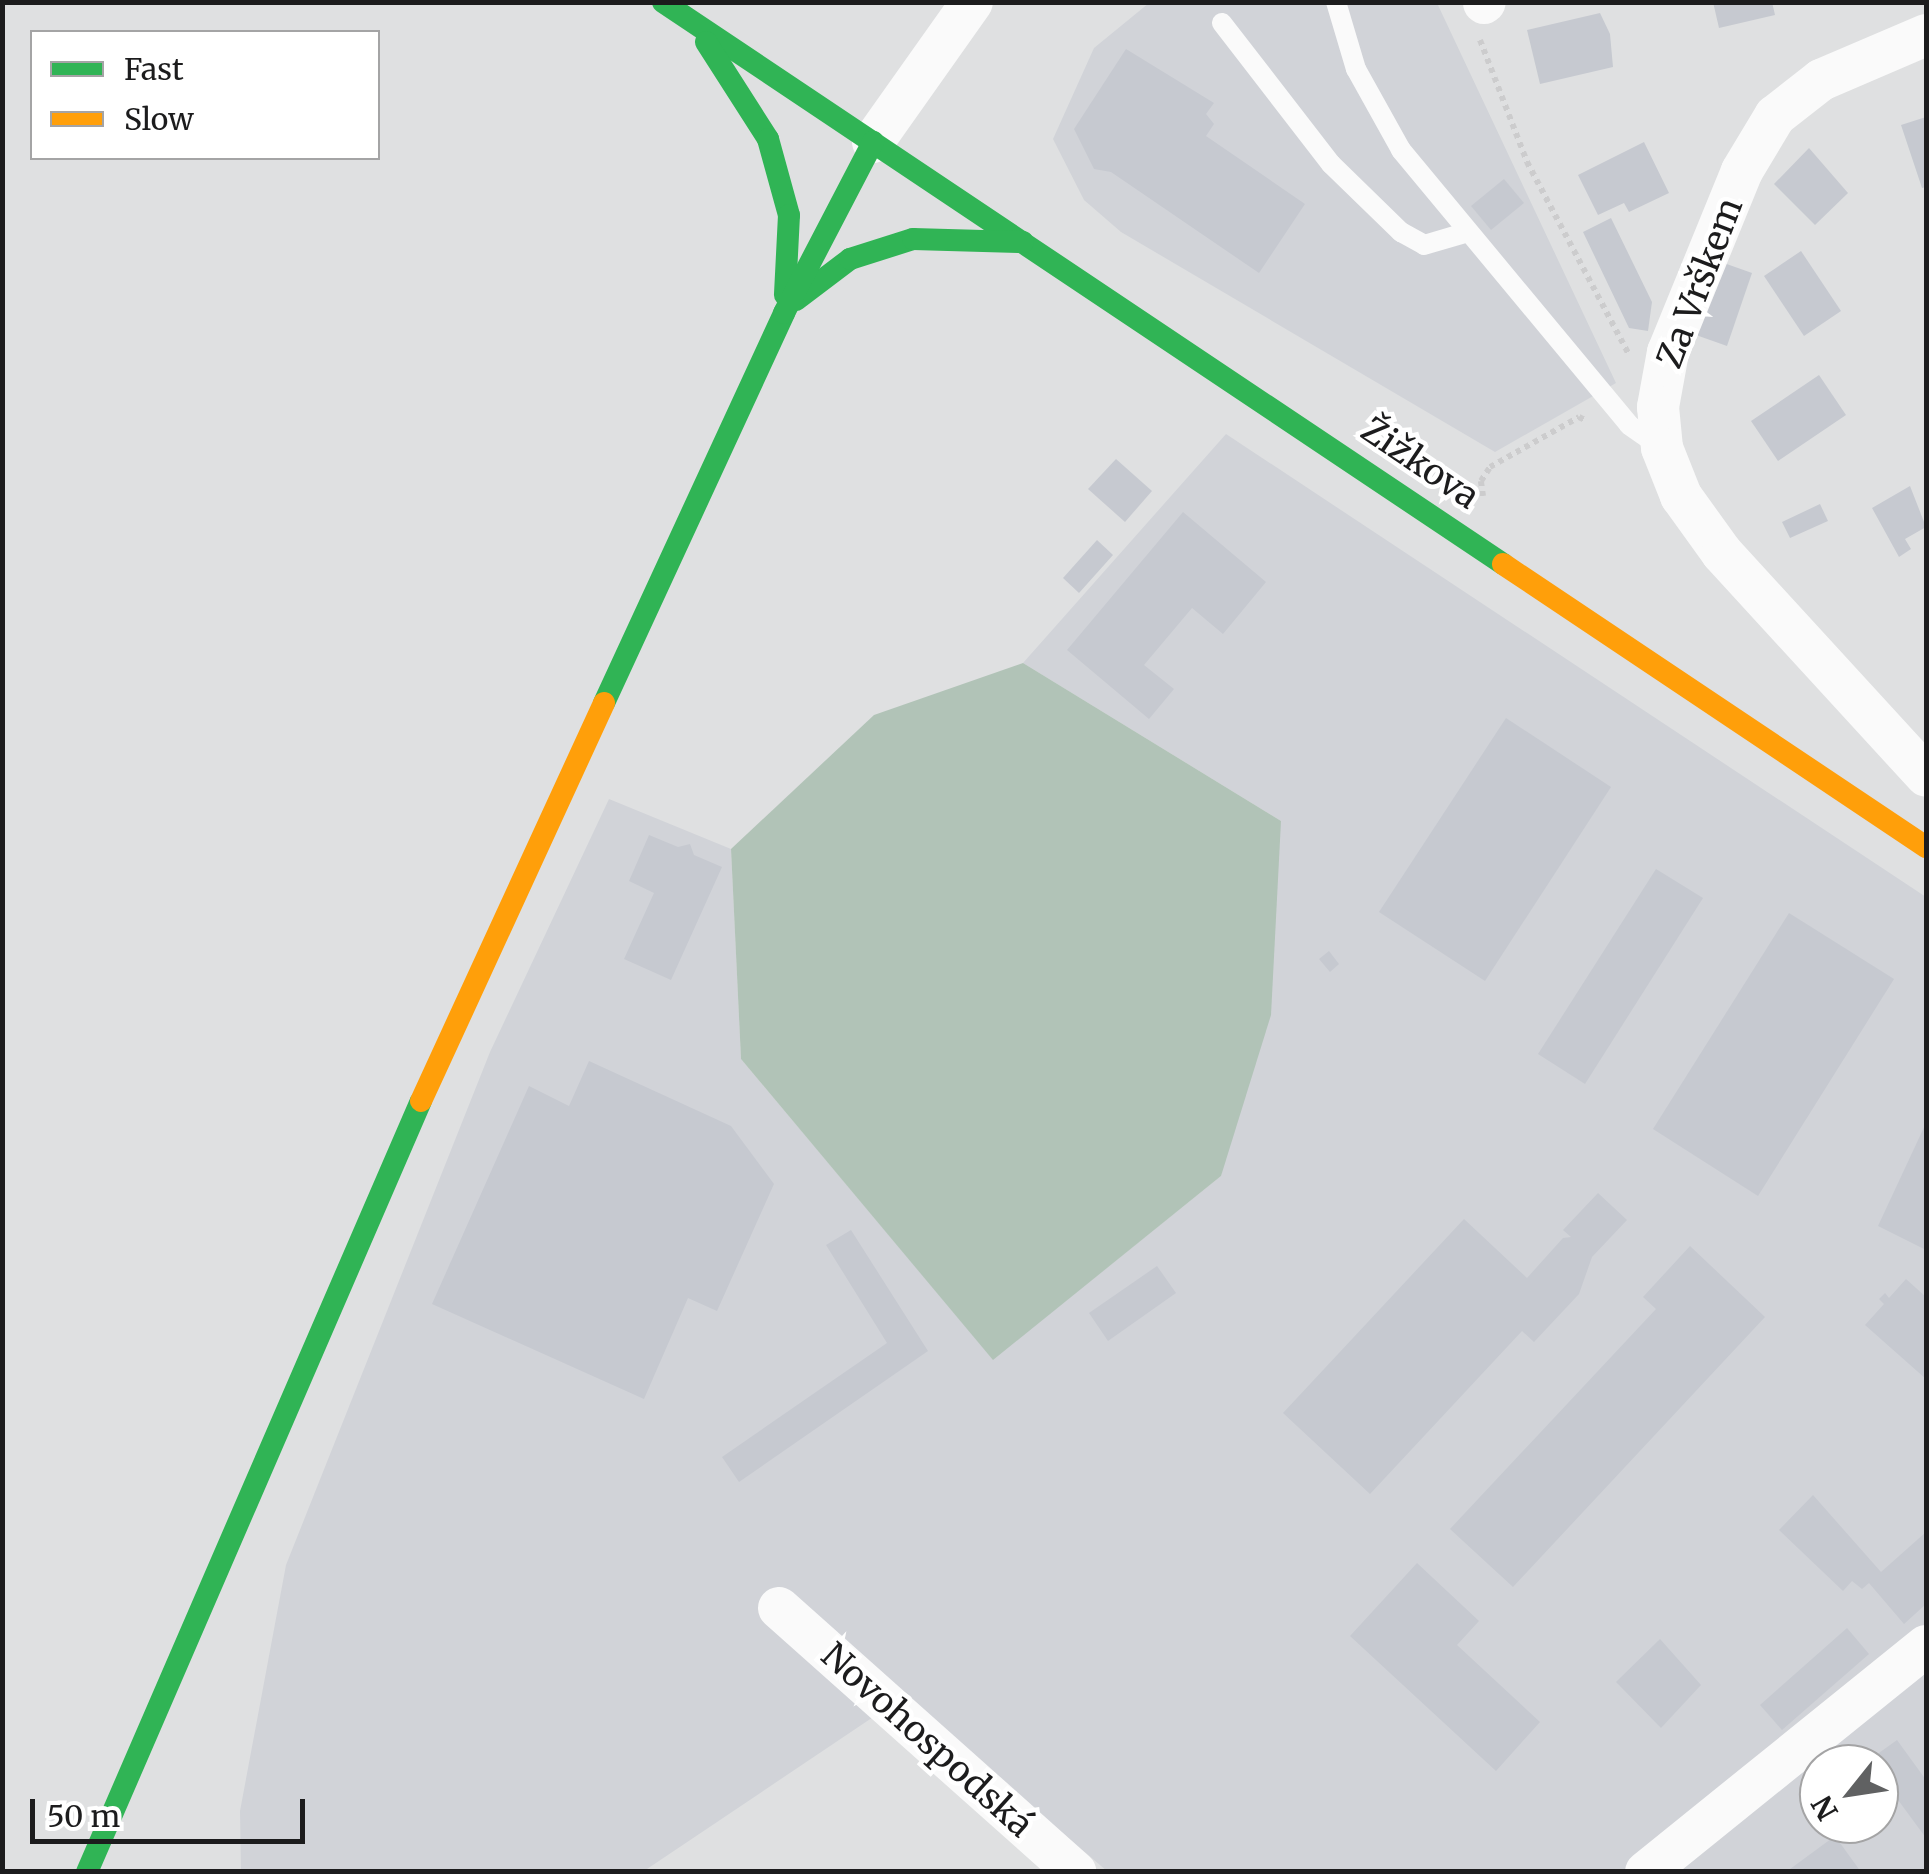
<!DOCTYPE html>
<meta charset="utf-8">
<style>
body{margin:0}
#map{position:relative;width:1929px;height:1874px;overflow:hidden;background:#dfe0e1;font-family:Merriweather,serif}
div>[style]{position:absolute}
.built>*{inset:0;background:#d1d3d8}
.forest>*{inset:0;background:#b1c3b7}
.building>*{inset:0;background:#c6c9d0}
.path>*{height:6px;margin-top:-3px;transform-origin:0;background:repeating-linear-gradient(90deg,#cccccd 0 5px,transparent 0 10px)}
.lane>*{height:20px;margin:-10px;padding:0 10px;transform-origin:10px;border-radius:10px;background:#fafafa}
.street>*{height:42px;margin:-21px;padding:0 21px;transform-origin:21px;border-radius:21px;background:#fafafa}
.fast>*{height:22px;margin:-11px;padding:0 11px;transform-origin:11px;border-radius:11px;background:#30b455}
.slow>*{height:22px;margin:-11px;padding:0 11px;transform-origin:11px;border-radius:11px;background:#ff9f0a}
span{translate:-50% -50%;white-space:nowrap;text-align:center;line-height:1.15;-webkit-text-stroke:9px #fff;paint-order:stroke}
.street-label{font-size:35px;color:#1c1c1d}
.frame{position:absolute;inset:0;border:5px solid #1c1c1d;pointer-events:none}
.legend{position:absolute;left:30px;top:30px;width:350px;height:130px;box-sizing:border-box;background:#fff;border:2px solid #a4a4a5;margin:0;padding:12px 18px;list-style:none;font-size:30px;color:#1c1c1d}
.legend li{display:flex;align-items:center;gap:20px;height:50px}
.legend b{width:50px;border:2px solid #a4a4a5}
.north{position:absolute;left:1799px;top:1744px;width:100px;height:100px;box-sizing:border-box;background:#fff;border:2px solid #a4a4a5;border-radius:50%;rotate:240deg;font-size:28px;font-weight:700;line-height:40px;text-align:center;color:#1c1c1d}
.north::after{content:'';display:block;margin:auto;width:35px;height:45px;background:#606162;clip-path:polygon(50% 0,100% 100%,50% 72%,0 100%)}
.scale{position:absolute;left:30px;top:1799px;width:275px;height:45px;box-sizing:border-box;border:5px solid #1c1c1d;border-top:0;padding-left:12px;font-size:30px;line-height:35px;white-space:nowrap;color:#1c1c1d;-webkit-text-stroke:8px #fff;paint-order:stroke}
</style>
<div id="map">
<div class="built">
<div style="clip-path:polygon(1149px 3px,1437px 3px,1616px 383px,1495px 452px,1121px 232px,1084px 200px,1053px 139px,1094px 48px)"></div>
<div style="clip-path:polygon(evenodd,1226px 434px,1926px 897px,1926px 1871px,1107px 1871px,903px 1697px,644px 1871px,241px 1872px,240px 1811px,286px 1565px,490px 1052px,609px 799px,731px 849px,741px 1059px,993px 1359px,1221px 1176px,1281px 821px,1023px 663px,1226px 434px,1819px 1764px,1879px 1764px,1879px 1824px,1819px 1824px,1819px 1764px)"></div>
</div>
<div class="forest">
<div style="clip-path:polygon(1023px 663px,1281px 821px,1271px 1015px,1221px 1176px,993px 1360px,741px 1059px,731px 849px,874px 715px)"></div>
</div>
<div class="building">
<div style="clip-path:polygon(1713px 2px,1772px 2px,1775px 15px,1719px 28px)"></div>
<div style="clip-path:polygon(1600px 13px,1610px 34px,1613px 67px,1540px 84px,1527px 30px)"></div>
<div style="clip-path:polygon(1126px 49px,1214px 103px,1206px 114px,1214px 124px,1206px 136px,1305px 204px,1259px 273px,1111px 172px,1094px 169px,1074px 129px)"></div>
<div style="clip-path:polygon(1926px 117px,1926px 187px,1922px 188px,1901px 125px)"></div>
<div style="clip-path:polygon(1644px 142px,1669px 193px,1629px 212px,1624px 203px,1598px 215px,1578px 175px)"></div>
<div style="clip-path:polygon(1809px 148px,1848px 193px,1815px 225px,1774px 184px)"></div>
<div style="clip-path:polygon(1504px 179px,1524px 203px,1491px 230px,1471px 206px)"></div>
<div style="clip-path:polygon(1611px 218px,1652px 302px,1648px 331px,1629px 328px,1583px 232px)"></div>
<div style="clip-path:polygon(1801px 251px,1841px 311px,1804px 336px,1764px 276px)"></div>
<div style="clip-path:polygon(1721px 262px,1752px 273px,1727px 346px,1696px 335px)"></div>
<div style="clip-path:polygon(1819px 375px,1846px 415px,1778px 461px,1751px 421px)"></div>
<div style="clip-path:polygon(1116px 459px,1152px 491px,1125px 522px,1088px 489px)"></div>
<div style="clip-path:polygon(1910px 486px,1926px 527px,1905px 539px,1911px 549px,1899px 557px,1872px 508px)"></div>
<div style="clip-path:polygon(1820px 504px,1828px 521px,1790px 538px,1782px 522px)"></div>
<div style="clip-path:polygon(1183px 512px,1266px 582px,1223px 634px,1192px 608px,1144px 665px,1174px 689px,1149px 719px,1067px 650px)"></div>
<div style="clip-path:polygon(1097px 540px,1113px 555px,1079px 593px,1063px 578px)"></div>
<div style="clip-path:polygon(1506px 718px,1611px 787px,1485px 981px,1379px 912px)"></div>
<div style="clip-path:polygon(649px 835px,678px 847px,690px 844px,694px 855px,722px 867px,671px 980px,624px 959px,654px 893px,629px 881px)"></div>
<div style="clip-path:polygon(1656px 869px,1703px 898px,1585px 1084px,1538px 1054px)"></div>
<div style="clip-path:polygon(1789px 913px,1894px 979px,1758px 1196px,1653px 1129px)"></div>
<div style="clip-path:polygon(1329px 951px,1339px 964px,1330px 972px,1319px 959px)"></div>
<div style="clip-path:polygon(589px 1061px,731px 1126px,774px 1184px,717px 1311px,688px 1298px,644px 1399px,432px 1304px,529px 1086px,569px 1106px)"></div>
<div style="clip-path:polygon(1926px 1123px,1926px 1250px,1878px 1226px)"></div>
<div style="clip-path:polygon(1598px 1193px,1627px 1220px,1592px 1257px,1579px 1294px,1534px 1342px,1522px 1331px,1370px 1494px,1283px 1413px,1464px 1219px,1527px 1278px,1563px 1238px,1571px 1237px,1563px 1230px)"></div>
<div style="clip-path:polygon(851px 1230px,928px 1351px,739px 1482px,722px 1457px,887px 1343px,826px 1245px)"></div>
<div style="clip-path:polygon(1690px 1246px,1765px 1317px,1513px 1587px,1450px 1529px,1656px 1309px,1643px 1297px)"></div>
<div style="clip-path:polygon(1157px 1266px,1176px 1293px,1108px 1341px,1089px 1313px)"></div>
<div style="clip-path:polygon(1906px 1279px,1926px 1297px,1926px 1379px,1865px 1325px,1884px 1304px,1879px 1299px,1885px 1293px,1889px 1298px)"></div>
<div style="clip-path:polygon(1813px 1495px,1881px 1572px,1926px 1532px,1926px 1604px,1904px 1624px,1869px 1583px,1862px 1589px,1852px 1581px,1843px 1591px,1779px 1530px)"></div>
<div style="clip-path:polygon(1417px 1563px,1479px 1621px,1457px 1645px,1540px 1722px,1496px 1771px,1350px 1636px)"></div>
<div style="clip-path:polygon(1847px 1628px,1869px 1654px,1782px 1730px,1760px 1705px)"></div>
<div style="clip-path:polygon(1660px 1639px,1701px 1685px,1661px 1728px,1616px 1682px)"></div>
<div style="clip-path:polygon(1897px 1740px,1926px 1780px,1926px 1838px,1879px 1774px,1879px 1764px,1869px 1760px)"></div>
<div style="clip-path:polygon(1835px 1836px,1861px 1872px,1786px 1872px)"></div>
</div>
<div class="path">
<div style="left:1480px;top:40px;width:131px;rotate:68.9deg"></div>
<div style="left:1527px;top:162px;width:216px;rotate:62.1deg"></div>
<div style="left:1483px;top:496px;width:15px;rotate:-98deg"></div>
<div style="left:1481px;top:481px;width:17px;rotate:-57deg"></div>
<div style="left:1490px;top:467px;width:102px;rotate:-29.3deg"></div>
<div style="left:1579px;top:417px;width:9px;rotate:27deg"></div>
</div>
<div class="lane">
<div style="left:1336px;top:2px;width:70px;rotate:73.4deg"></div>
<div style="left:1356px;top:69px;width:93px;rotate:60.9deg"></div>
<div style="left:1401px;top:150px;width:357px;rotate:50.3deg"></div>
<div style="left:1629px;top:425px;width:39px;rotate:35deg"></div>
<div style="left:1222px;top:23px;width:178px;rotate:52.3deg"></div>
<div style="left:1331px;top:164px;width:98px;rotate:44.2deg"></div>
<div style="left:1401px;top:232px;width:26px;rotate:29deg"></div>
<div style="left:1424px;top:245px;width:43px;rotate:-16.3deg"></div>
</div>
<div class="street">
<div style="left:1484px;top:3px;width:1px;rotate:-45deg"></div>
<div style="left:1926px;top:35px;width:114px;rotate:156.8deg"></div>
<div style="left:1821px;top:80px;width:58px;rotate:142deg"></div>
<div style="left:1775px;top:116px;width:64px;rotate:121deg"></div>
<div style="left:1742px;top:171px;width:196px;rotate:112.2deg"></div>
<div style="left:1668px;top:352px;width:56px;rotate:100.3deg"></div>
<div style="left:1658px;top:407px;width:41px;rotate:84.4deg"></div>
<div style="left:1662px;top:448px;width:52px;rotate:68.4deg"></div>
<div style="left:1681px;top:496px;width:70px;rotate:54.3deg"></div>
<div style="left:1722px;top:553px;width:302px;rotate:47.5deg"></div>
<div style="left:873px;top:142px;width:171px;rotate:-54.7deg"></div>
<div style="left:779px;top:1608px;width:397px;rotate:41.7deg"></div>
<div style="left:1646px;top:1872px;width:360px;rotate:-38.9deg"></div>
</div>
<div class="fast">
<div style="left:663px;top:2px;width:1011px;rotate:33.78deg"></div>
<div style="left:706px;top:42px;width:115px;rotate:57.4deg"></div>
<div style="left:768px;top:139px;width:79px;rotate:74.6deg"></div>
<div style="left:789px;top:215px;width:80px;rotate:92.9deg"></div>
<div style="left:796px;top:300px;width:68px;rotate:-37.2deg"></div>
<div style="left:850px;top:259px;width:66px;rotate:-17.6deg"></div>
<div style="left:913px;top:239px;width:110px;rotate:1.6deg"></div>
<div style="left:604px;top:703px;width:430px;rotate:-65.2deg"></div>
<div style="left:784px;top:313px;width:193px;rotate:-62.5deg"></div>
<div style="left:87px;top:1872px;width:840px;rotate:-66.58deg"></div>
</div>
<div class="slow">
<div style="left:1503px;top:564px;width:509px;rotate:33.78deg"></div>
<div style="left:421px;top:1101px;width:438px;rotate:-65.3deg"></div>
</div>
<div class="street-label">
<span style="left:1700px;top:283px;rotate:-69deg">Za Vrškem</span>
<span style="left:1420px;top:463px;rotate:34deg">Žižkova</span>
<span style="left:927px;top:1740px;rotate:42deg">Novohospodská</span>
</div>
<div class="frame"></div>
<ul class="legend">
<li><b style="height:12px;background:#30b455"></b>Fast</li>
<li><b style="height:12px;background:#ff9f0a"></b>Slow</li>
</ul>
<div class="north">N</div>
<div class="scale">50 m</div>
</div>
